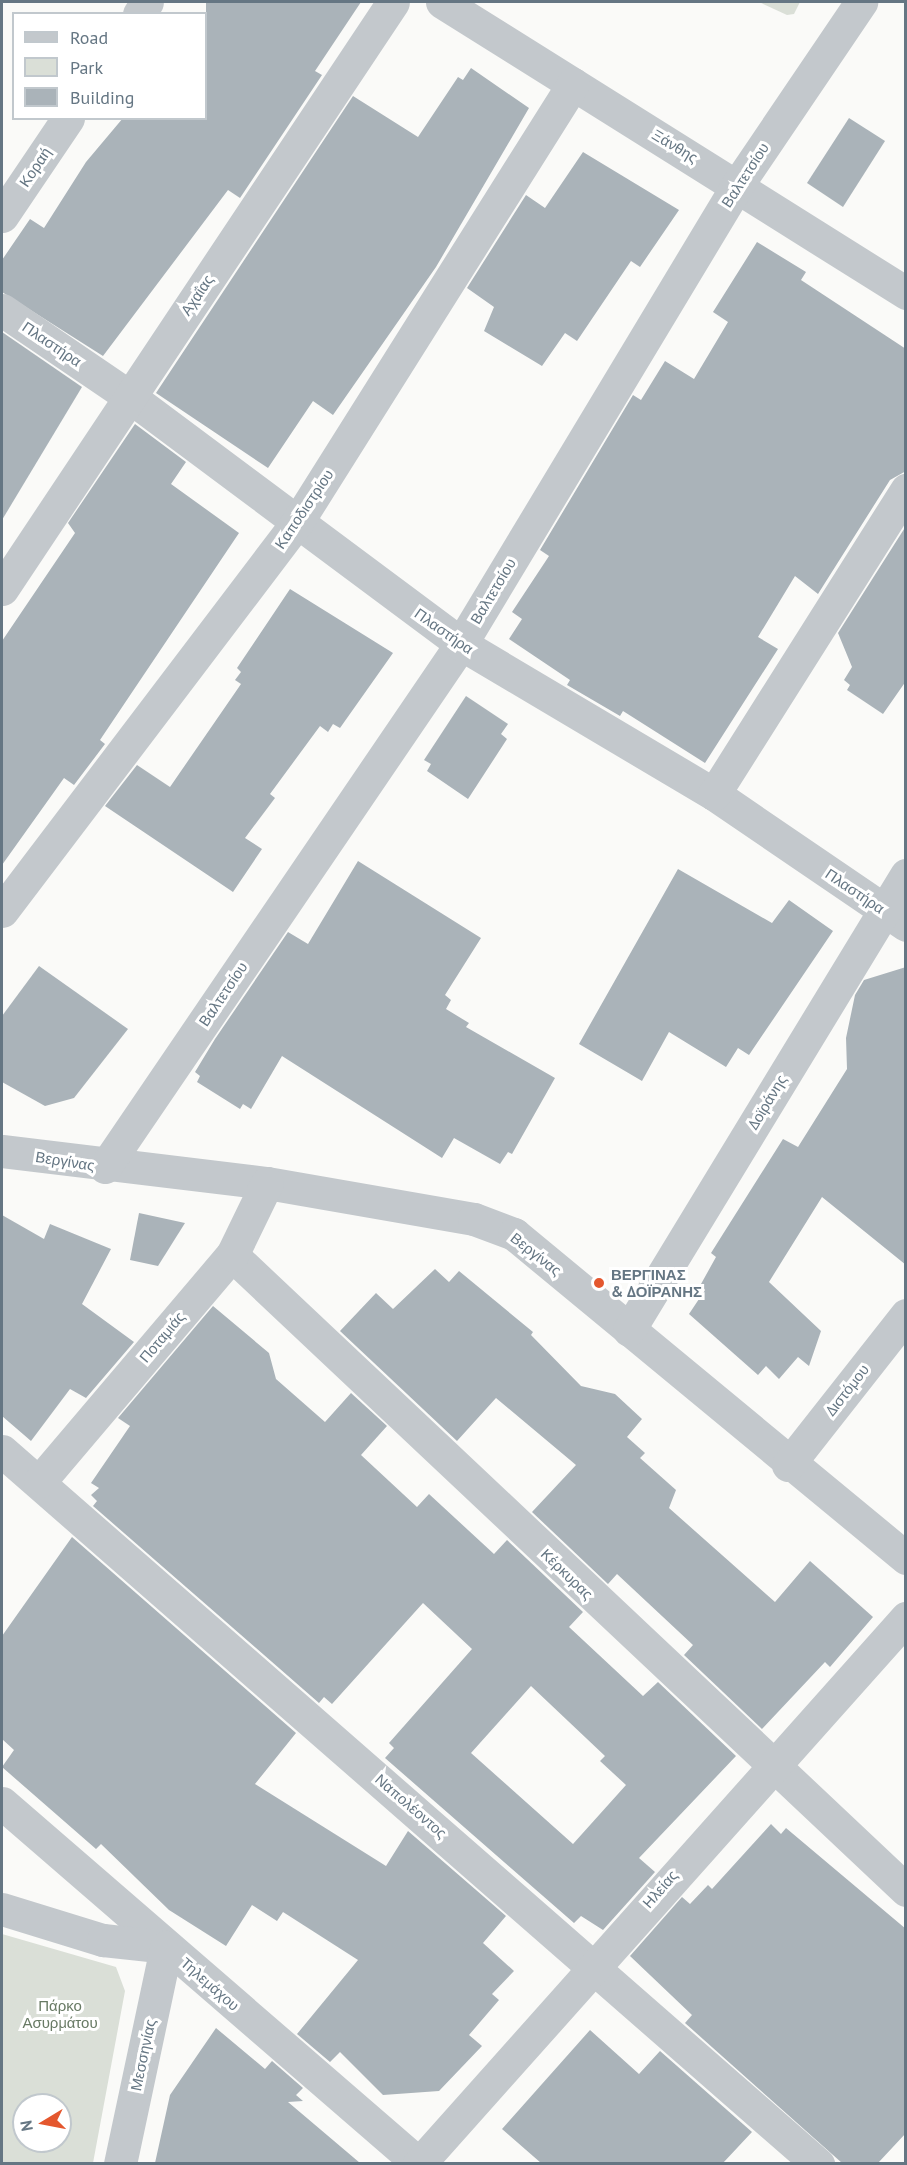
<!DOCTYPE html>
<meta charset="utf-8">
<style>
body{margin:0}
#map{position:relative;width:907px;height:2165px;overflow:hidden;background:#fafaf8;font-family:"PT Sans",sans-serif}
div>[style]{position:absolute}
.green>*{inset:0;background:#dadfd7}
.building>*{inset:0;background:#aab3b9}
.minor>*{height:33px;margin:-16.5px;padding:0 16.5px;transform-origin:16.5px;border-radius:16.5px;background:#c3c8cc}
.dots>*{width:16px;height:16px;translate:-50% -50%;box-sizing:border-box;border:3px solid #fff;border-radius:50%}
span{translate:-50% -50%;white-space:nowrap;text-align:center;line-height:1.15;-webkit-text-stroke:6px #fff;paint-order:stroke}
.street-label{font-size:15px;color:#657683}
.poi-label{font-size:15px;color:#657683;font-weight:700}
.left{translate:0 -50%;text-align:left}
.park-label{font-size:15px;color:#687a64}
.frame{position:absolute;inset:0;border:3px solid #657683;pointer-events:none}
.legend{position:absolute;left:12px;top:12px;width:195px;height:108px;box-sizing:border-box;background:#fff;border:2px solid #c1c8cd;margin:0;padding:8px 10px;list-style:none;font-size:18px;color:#657683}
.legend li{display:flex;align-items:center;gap:12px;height:30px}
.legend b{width:30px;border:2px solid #c1c8cd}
.north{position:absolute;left:12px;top:2093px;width:60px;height:60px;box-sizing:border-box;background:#fff;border:2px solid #c1c8cd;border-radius:50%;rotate:260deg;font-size:16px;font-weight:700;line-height:24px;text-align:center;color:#657683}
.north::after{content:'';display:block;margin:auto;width:21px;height:27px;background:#e4572e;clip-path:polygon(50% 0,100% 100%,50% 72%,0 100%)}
</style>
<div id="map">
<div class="green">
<div style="clip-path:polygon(759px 2px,800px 2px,794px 14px,787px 15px)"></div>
<div style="clip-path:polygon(evenodd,2px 1934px,116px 1967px,125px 1991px,93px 2163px,2px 2163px,2px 1934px,24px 2105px,60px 2105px,60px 2141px,24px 2141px,24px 2105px)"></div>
</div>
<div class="building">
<div style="clip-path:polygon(206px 2px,361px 2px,315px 71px,322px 75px,240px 198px,228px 190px,103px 356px,2px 292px,2px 260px,30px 219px,44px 228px,86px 162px,123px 118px,206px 118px)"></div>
<div style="clip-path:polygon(471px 68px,529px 108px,436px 267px,333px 415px,313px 401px,268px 468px,156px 393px,353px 96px,418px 137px,458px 77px,463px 80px)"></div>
<div style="clip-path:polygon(849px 118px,885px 141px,843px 207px,807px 183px)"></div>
<div style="clip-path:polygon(583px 152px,679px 210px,640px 267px,631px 261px,577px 341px,565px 333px,542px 366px,484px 331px,494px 307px,467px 288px,526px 195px,545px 208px)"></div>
<div style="clip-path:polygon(757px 242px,806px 272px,801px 280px,906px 349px,906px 471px,890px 480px,818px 594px,795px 576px,758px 637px,778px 649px,705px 763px,623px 711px,620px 716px,567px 685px,570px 680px,509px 639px,522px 619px,512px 612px,549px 556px,540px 550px,633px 395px,641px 400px,665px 361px,694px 379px,728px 322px,713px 312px)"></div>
<div style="clip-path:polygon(2px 332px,82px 387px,2px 520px)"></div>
<div style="clip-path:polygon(135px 424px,186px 462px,171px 484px,239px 533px,100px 740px,105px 744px,74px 785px,64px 778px,2px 865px,2px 641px,75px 533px,68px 523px)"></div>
<div style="clip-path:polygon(906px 526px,906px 681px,883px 714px,847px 690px,850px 685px,844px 680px,852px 667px,838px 633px)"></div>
<div style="clip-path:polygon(290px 589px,393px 653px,340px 728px,333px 724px,328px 732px,320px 726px,270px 794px,275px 798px,245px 838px,262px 849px,233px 892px,105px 806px,137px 765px,170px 787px,241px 684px,235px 680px,241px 672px,237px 668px)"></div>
<div style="clip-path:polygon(466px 696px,508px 724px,501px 734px,507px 739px,468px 799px,427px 771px,431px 764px,424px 760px)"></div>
<div style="clip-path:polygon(358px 861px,481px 938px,445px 995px,451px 1000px,446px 1009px,469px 1023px,466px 1027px,555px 1078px,512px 1154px,508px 1152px,500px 1164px,454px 1138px,442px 1158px,282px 1056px,251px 1109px,243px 1104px,240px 1109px,197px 1082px,200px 1076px,195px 1072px,215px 1039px,288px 932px,308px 944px)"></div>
<div style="clip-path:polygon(678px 869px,772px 923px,789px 900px,833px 931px,749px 1055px,738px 1048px,726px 1067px,669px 1032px,642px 1081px,579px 1044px)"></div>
<div style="clip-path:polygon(39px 966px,128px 1029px,74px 1098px,45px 1106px,2px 1082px,2px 1016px)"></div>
<div style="clip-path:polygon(906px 967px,906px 1265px,822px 1197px,769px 1282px,821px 1331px,809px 1366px,798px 1357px,779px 1379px,766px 1366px,758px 1375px,689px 1314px,705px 1290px,701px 1284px,716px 1257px,711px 1253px,783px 1139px,798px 1147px,847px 1069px,846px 1038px,855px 995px,864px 980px)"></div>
<div style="clip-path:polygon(139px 1213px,185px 1223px,158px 1266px,130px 1260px)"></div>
<div style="clip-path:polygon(2px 1215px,44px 1239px,50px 1224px,111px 1249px,82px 1304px,134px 1342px,86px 1398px,70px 1389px,31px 1441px,2px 1416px)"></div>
<div style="clip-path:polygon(435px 1269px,449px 1282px,459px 1271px,533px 1332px,531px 1335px,581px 1386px,615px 1394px,642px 1419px,627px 1437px,645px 1453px,640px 1458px,676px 1490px,669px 1508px,775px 1602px,810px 1561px,873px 1617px,830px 1667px,825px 1662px,762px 1729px,684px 1655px,693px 1645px,617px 1574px,608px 1584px,532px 1512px,576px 1465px,496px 1398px,457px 1441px,340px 1331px,376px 1293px,393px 1309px)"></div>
<div style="clip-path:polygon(evenodd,213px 1306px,269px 1353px,276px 1379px,325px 1422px,351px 1393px,387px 1426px,361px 1455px,417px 1507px,429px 1494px,494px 1554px,507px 1540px,583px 1612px,569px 1627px,643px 1696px,658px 1682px,736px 1756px,639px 1858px,655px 1872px,603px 1930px,581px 1916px,574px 1923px,385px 1758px,394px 1748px,389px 1743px,472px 1649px,423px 1603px,332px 1704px,324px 1697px,319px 1703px,93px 1506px,97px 1501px,91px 1495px,99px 1488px,91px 1483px,130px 1426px,118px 1418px,213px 1306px,531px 1686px,605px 1756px,600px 1761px,626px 1785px,573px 1844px,471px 1753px,531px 1686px)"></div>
<div style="clip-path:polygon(72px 1537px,296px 1733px,255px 1784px,386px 1866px,408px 1831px,506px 1916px,483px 1943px,514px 1971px,492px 1994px,499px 2000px,469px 2035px,482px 2046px,439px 2091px,383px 2095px,340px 2052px,330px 2062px,297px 2034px,358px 1960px,283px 1912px,277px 1921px,252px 1905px,226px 1946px,169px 1910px,101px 1844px,96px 1849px,2px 1767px,14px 1750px,2px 1739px,2px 1636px)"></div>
<div style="clip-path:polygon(771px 1824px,781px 1834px,786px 1828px,906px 1929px,906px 2133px,878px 2163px,842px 2163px,685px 2023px,692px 2015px,630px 1956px,682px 1897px,690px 1904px,708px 1885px,712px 1889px)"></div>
<div style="clip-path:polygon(216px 2028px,265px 2069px,272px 2061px,303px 2088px,296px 2095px,303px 2101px,288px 2102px,360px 2163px,155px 2163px,170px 2095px)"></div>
<div style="clip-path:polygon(590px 2030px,639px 2074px,660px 2051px,752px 2132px,723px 2163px,541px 2163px,502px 2129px)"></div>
</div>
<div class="minor">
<div style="left:442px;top:2px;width:548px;rotate:32.09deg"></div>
<div style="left:139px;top:14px;width:14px;rotate:-56deg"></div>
<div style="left:2px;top:216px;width:118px;rotate:-56deg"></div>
<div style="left:2px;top:310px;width:155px;rotate:34.2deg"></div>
<div style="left:130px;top:397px;width:413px;rotate:36.7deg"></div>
<div style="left:461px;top:644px;width:294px;rotate:30.7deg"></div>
<div style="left:714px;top:794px;width:232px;rotate:34.3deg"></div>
<div style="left:2px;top:589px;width:705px;rotate:-56.33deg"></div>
<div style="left:714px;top:794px;width:360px;rotate:-57.7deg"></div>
<div style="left:2px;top:911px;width:486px;rotate:-52.8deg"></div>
<div style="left:296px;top:524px;width:520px;rotate:-57.81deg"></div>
<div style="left:2px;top:1151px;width:267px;rotate:6.9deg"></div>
<div style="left:267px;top:1183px;width:210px;rotate:9.9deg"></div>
<div style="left:474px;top:1219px;width:43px;rotate:20.6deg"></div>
<div style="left:514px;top:1234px;width:509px;rotate:39.57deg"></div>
<div style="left:105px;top:1167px;width:633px;rotate:-55.76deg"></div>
<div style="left:461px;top:644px;width:537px;rotate:-58.94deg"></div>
<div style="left:738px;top:184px;width:220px;rotate:-55.9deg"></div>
<div style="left:232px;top:1255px;width:926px;rotate:43.29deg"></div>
<div style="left:629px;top:1330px;width:533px;rotate:-58.67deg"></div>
<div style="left:2px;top:1451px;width:1084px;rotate:41.15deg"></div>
<div style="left:788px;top:1465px;width:191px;rotate:-51.8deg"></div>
<div style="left:40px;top:1481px;width:297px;rotate:-49.7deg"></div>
<div style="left:232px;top:1255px;width:80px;rotate:-64.1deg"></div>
<div style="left:2px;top:1803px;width:552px;rotate:40.88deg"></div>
<div style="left:2px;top:1909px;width:106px;rotate:17.1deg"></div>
<div style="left:103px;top:1940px;width:63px;rotate:6.3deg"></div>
<div style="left:120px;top:2164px;width:222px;rotate:-78deg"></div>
<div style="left:419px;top:2164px;width:732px;rotate:-48.27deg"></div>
</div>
<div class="dots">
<div style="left:599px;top:1283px;background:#e4572e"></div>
</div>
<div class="street-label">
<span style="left:675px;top:146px;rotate:31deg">Ξάνθης</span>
<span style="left:35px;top:167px;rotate:-56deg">Κοραή</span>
<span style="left:745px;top:175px;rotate:-57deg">Βαλτετσίου</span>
<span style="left:197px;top:295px;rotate:-56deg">Αχαΐας</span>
<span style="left:52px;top:344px;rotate:34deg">Πλαστήρα</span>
<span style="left:304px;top:509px;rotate:-56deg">Καποδιστρίου</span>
<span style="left:493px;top:591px;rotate:-59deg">Βαλτετσίου</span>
<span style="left:444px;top:631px;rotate:35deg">Πλαστήρα</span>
<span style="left:855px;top:891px;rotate:34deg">Πλαστήρα</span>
<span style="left:223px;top:994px;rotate:-56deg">Βαλτετσίου</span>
<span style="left:767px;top:1102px;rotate:-59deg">Δοϊράνης</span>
<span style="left:65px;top:1161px;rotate:9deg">Βεργίνας</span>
<span style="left:536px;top:1254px;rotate:38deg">Βεργίνας</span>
<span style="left:162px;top:1337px;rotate:-50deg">Ποταμιάς</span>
<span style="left:847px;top:1390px;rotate:-52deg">Διστόμου</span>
<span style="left:567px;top:1574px;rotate:44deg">Κέρκυρας</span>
<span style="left:411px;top:1806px;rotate:41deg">Ναπολέοντος</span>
<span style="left:660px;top:1889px;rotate:-49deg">Ηλείας</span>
<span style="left:210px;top:1984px;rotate:41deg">Τηλεμάχου</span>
<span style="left:143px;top:2055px;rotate:-78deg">Μεσσηνίας</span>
</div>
<div class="poi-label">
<span class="left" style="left:611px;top:1283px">ΒΕΡΓΙΝΑΣ<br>&amp; ΔΟΪΡΑΝΗΣ</span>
</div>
<div class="park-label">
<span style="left:60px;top:2014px">Πάρκο<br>Ασυρμάτου</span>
</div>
<div class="frame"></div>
<ul class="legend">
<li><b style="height:8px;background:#c3c8cc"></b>Road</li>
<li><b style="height:16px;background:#dadfd7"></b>Park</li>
<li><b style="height:16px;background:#aab3b9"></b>Building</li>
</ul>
<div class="north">N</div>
</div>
